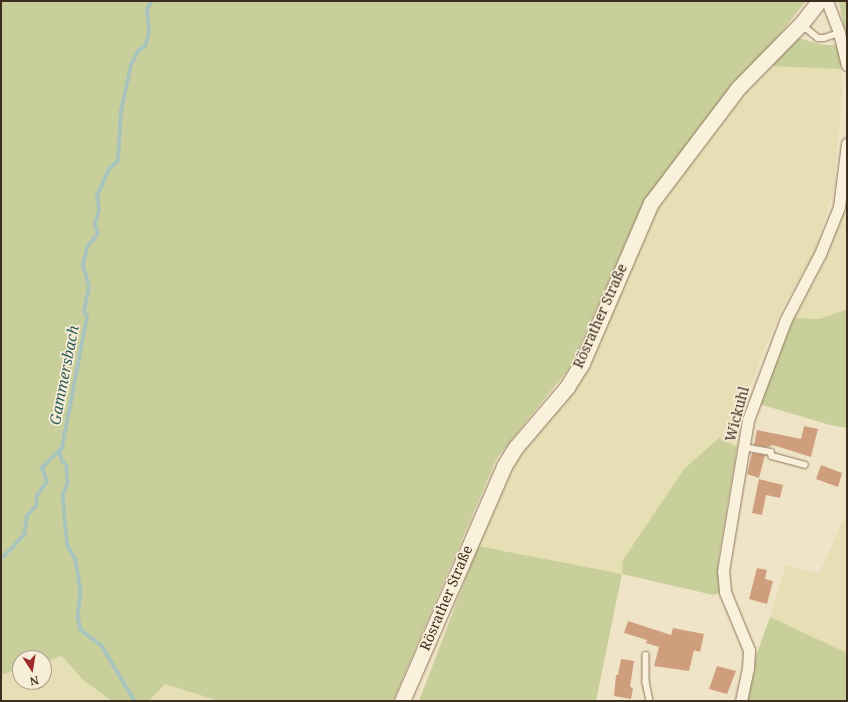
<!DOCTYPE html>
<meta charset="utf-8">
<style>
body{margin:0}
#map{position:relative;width:848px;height:702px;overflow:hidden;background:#f0e4c8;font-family:"Noto Serif",serif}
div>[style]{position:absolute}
.farmland>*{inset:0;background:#e6deb5}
.green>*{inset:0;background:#c9cf9b}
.stream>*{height:3.5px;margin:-1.75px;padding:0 1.75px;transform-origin:1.75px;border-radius:1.75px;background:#a9c4bc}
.building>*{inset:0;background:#cf9f7d}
.roads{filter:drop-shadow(0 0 1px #8d765c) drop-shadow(0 0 1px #8d765c)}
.lane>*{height:5.5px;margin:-2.75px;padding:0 2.75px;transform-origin:2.75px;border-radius:2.75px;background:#faf1dc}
.street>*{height:11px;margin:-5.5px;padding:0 5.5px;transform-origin:5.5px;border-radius:5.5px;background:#faf1dc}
.secondary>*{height:15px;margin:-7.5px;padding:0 7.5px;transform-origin:7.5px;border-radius:7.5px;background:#faf1dc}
span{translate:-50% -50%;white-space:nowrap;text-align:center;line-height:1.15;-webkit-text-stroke:3.5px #f7eed8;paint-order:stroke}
.street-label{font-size:14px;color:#3d2e20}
.water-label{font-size:15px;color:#2f5d5a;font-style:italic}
.frame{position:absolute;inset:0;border:2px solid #3d2e20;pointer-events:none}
.north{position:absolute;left:12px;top:650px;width:40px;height:40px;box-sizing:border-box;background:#f7eed8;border:1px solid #ada18e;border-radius:50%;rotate:168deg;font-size:11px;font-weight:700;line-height:16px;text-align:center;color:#3d2e20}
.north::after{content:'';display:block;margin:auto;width:14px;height:18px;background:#9e2a2b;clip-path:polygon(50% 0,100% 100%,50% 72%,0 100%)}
</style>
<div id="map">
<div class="farmland">
<div style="clip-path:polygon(766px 66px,841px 69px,842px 93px,834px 188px,815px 252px,781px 311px,765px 348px,745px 401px,737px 447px,718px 438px,622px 574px,478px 546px,490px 508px,517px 453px,552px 412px,657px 200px)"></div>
<div style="clip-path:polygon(844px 209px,847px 209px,847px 309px,820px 319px,794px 318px,828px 255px)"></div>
<div style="clip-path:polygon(847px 512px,847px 653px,770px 617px,786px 565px,819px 574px)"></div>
<div style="clip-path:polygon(62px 656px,83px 680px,112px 701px,1px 701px,1px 675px,20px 669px,20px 682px,44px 682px,44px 662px)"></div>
<div style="clip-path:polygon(165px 684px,219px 701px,149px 701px)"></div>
</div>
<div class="green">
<div style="clip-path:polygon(1px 1px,806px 1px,640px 210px,571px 366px,497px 458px,393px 701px,219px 701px,165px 684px,149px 701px,112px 701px,83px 680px,62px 656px,44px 662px,44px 658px,20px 658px,20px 669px,1px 675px)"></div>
<div style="clip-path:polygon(839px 1px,847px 1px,847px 40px,839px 3px)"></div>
<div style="clip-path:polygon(795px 37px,823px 45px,838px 45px,841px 69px,766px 66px)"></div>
<div style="clip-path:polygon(847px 309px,847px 428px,830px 425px,759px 404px,794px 318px,820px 319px)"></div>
<div style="clip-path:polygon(719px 438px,737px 447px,718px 561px,720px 593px,713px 595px,622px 574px,596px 701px,419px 701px,478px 546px,622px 574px,623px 560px,684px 469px)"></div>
<div style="clip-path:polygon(770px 617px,847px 653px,847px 701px,747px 701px,756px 656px)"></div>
</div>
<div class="stream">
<div style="left:60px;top:450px;width:10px;rotate:79deg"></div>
<div style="left:62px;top:460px;width:8px;rotate:50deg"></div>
<div style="left:67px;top:466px;width:18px;rotate:87deg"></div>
<div style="left:68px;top:484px;width:12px;rotate:114deg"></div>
<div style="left:63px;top:495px;width:35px;rotate:85deg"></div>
<div style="left:66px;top:530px;width:16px;rotate:83deg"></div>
<div style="left:68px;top:546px;width:16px;rotate:60deg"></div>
<div style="left:76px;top:560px;width:32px;rotate:81deg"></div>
<div style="left:81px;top:592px;width:24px;rotate:97deg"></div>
<div style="left:78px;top:616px;width:14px;rotate:78deg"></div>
<div style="left:81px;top:630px;width:26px;rotate:37deg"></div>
<div style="left:102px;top:646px;width:64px;rotate:59deg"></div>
<div style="left:1px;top:559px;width:33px;rotate:-46deg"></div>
<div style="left:24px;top:535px;width:19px;rotate:-81deg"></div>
<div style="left:27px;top:516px;width:13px;rotate:-48deg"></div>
<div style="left:36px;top:506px;width:10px;rotate:-84deg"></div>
<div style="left:37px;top:496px;width:18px;rotate:-56deg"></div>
<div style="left:47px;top:481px;width:14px;rotate:-111deg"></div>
<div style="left:42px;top:468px;width:28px;rotate:-45deg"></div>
<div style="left:62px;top:448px;width:133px;rotate:-79.2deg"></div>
<div style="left:87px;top:317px;width:6px;rotate:-121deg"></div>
<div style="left:84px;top:312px;width:26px;rotate:-79deg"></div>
<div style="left:89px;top:286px;width:21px;rotate:-107deg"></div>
<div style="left:83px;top:266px;width:19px;rotate:-78deg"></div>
<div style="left:87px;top:247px;width:17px;rotate:-50deg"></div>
<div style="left:98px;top:234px;width:10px;rotate:-107deg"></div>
<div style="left:95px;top:224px;width:15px;rotate:-74deg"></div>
<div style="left:99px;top:210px;width:14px;rotate:-98deg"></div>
<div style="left:97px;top:196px;width:30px;rotate:-66deg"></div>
<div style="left:109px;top:169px;width:12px;rotate:-42deg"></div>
<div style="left:118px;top:161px;width:50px;rotate:-86.6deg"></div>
<div style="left:121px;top:111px;width:47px;rotate:-77.7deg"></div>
<div style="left:131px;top:65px;width:16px;rotate:-63deg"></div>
<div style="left:138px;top:51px;width:10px;rotate:-37deg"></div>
<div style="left:146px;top:45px;width:14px;rotate:-78deg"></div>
<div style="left:149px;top:31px;width:20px;rotate:-96deg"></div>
<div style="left:147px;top:11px;width:11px;rotate:-68deg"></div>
</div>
<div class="building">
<div style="clip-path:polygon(804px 426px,818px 429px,811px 457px,773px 445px,768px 447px,754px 445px,757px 430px,801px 439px)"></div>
<div style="clip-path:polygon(752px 453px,765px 455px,759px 478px,747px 474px)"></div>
<div style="clip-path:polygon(821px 465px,842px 473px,838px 487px,816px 479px)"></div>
<div style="clip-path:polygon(759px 479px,783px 485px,780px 498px,766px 495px,762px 515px,752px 513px)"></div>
<div style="clip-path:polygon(757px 568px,767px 570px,765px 579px,773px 581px,767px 604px,749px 599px)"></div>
<div style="clip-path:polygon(628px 621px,671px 635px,673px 628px,704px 634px,700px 652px,694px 650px,689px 671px,654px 666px,659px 647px,646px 643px,647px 640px,624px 633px)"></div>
<div style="clip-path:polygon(621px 659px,634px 661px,630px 687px,633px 688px,631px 699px,614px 696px,616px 675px,618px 675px)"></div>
<div style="clip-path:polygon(717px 666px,736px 671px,727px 694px,709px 689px)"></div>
</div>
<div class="roads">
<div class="lane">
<div style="left:801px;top:24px;width:22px;rotate:39deg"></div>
<div style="left:818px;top:38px;width:6px"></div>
<div style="left:824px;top:38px;width:16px;rotate:-18deg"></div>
<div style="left:743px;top:447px;width:28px;rotate:10deg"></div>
<div style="left:771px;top:452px;width:4px;rotate:76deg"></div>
<div style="left:772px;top:456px;width:34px;rotate:15deg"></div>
<div style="left:646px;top:655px;width:27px;rotate:90deg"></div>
<div style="left:646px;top:682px;width:19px;rotate:78deg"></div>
</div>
<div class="street">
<div style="left:827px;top:1px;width:34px;rotate:69deg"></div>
<div style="left:839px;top:33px;width:33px;rotate:76deg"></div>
<div style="left:741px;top:701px;width:33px;rotate:-78deg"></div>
<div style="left:748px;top:669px;width:19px;rotate:-87deg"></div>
<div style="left:749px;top:650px;width:63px;rotate:-112.5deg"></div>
<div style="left:725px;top:592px;width:21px;rotate:-95deg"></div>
<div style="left:723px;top:571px;width:153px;rotate:-80.6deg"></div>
<div style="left:748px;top:420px;width:108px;rotate:-69.4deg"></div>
<div style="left:786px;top:319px;width:73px;rotate:-62.4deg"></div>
<div style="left:820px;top:254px;width:51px;rotate:-68deg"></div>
<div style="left:839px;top:207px;width:64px;rotate:-82.8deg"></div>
</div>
<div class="secondary">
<div style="left:402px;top:701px;width:256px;rotate:-66.5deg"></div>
<div style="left:504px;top:466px;width:22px;rotate:-58deg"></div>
<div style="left:516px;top:447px;width:79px;rotate:-49.6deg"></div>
<div style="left:567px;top:387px;width:28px;rotate:-58deg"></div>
<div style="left:582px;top:363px;width:174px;rotate:-66.7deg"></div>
<div style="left:651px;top:203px;width:144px;rotate:-52.9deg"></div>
<div style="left:738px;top:88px;width:90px;rotate:-45.5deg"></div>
<div style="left:801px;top:24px;width:29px;rotate:-52deg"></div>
</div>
</div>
<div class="street-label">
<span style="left:600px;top:316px;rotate:-66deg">Rösrather Straße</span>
<span style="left:737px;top:414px;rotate:-75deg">Wickuhl</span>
<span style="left:446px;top:598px;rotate:-67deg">Rösrather Straße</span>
</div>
<div class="water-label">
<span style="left:64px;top:375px;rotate:-79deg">Gammersbach</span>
</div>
<div class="frame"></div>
<div class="north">N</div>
</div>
